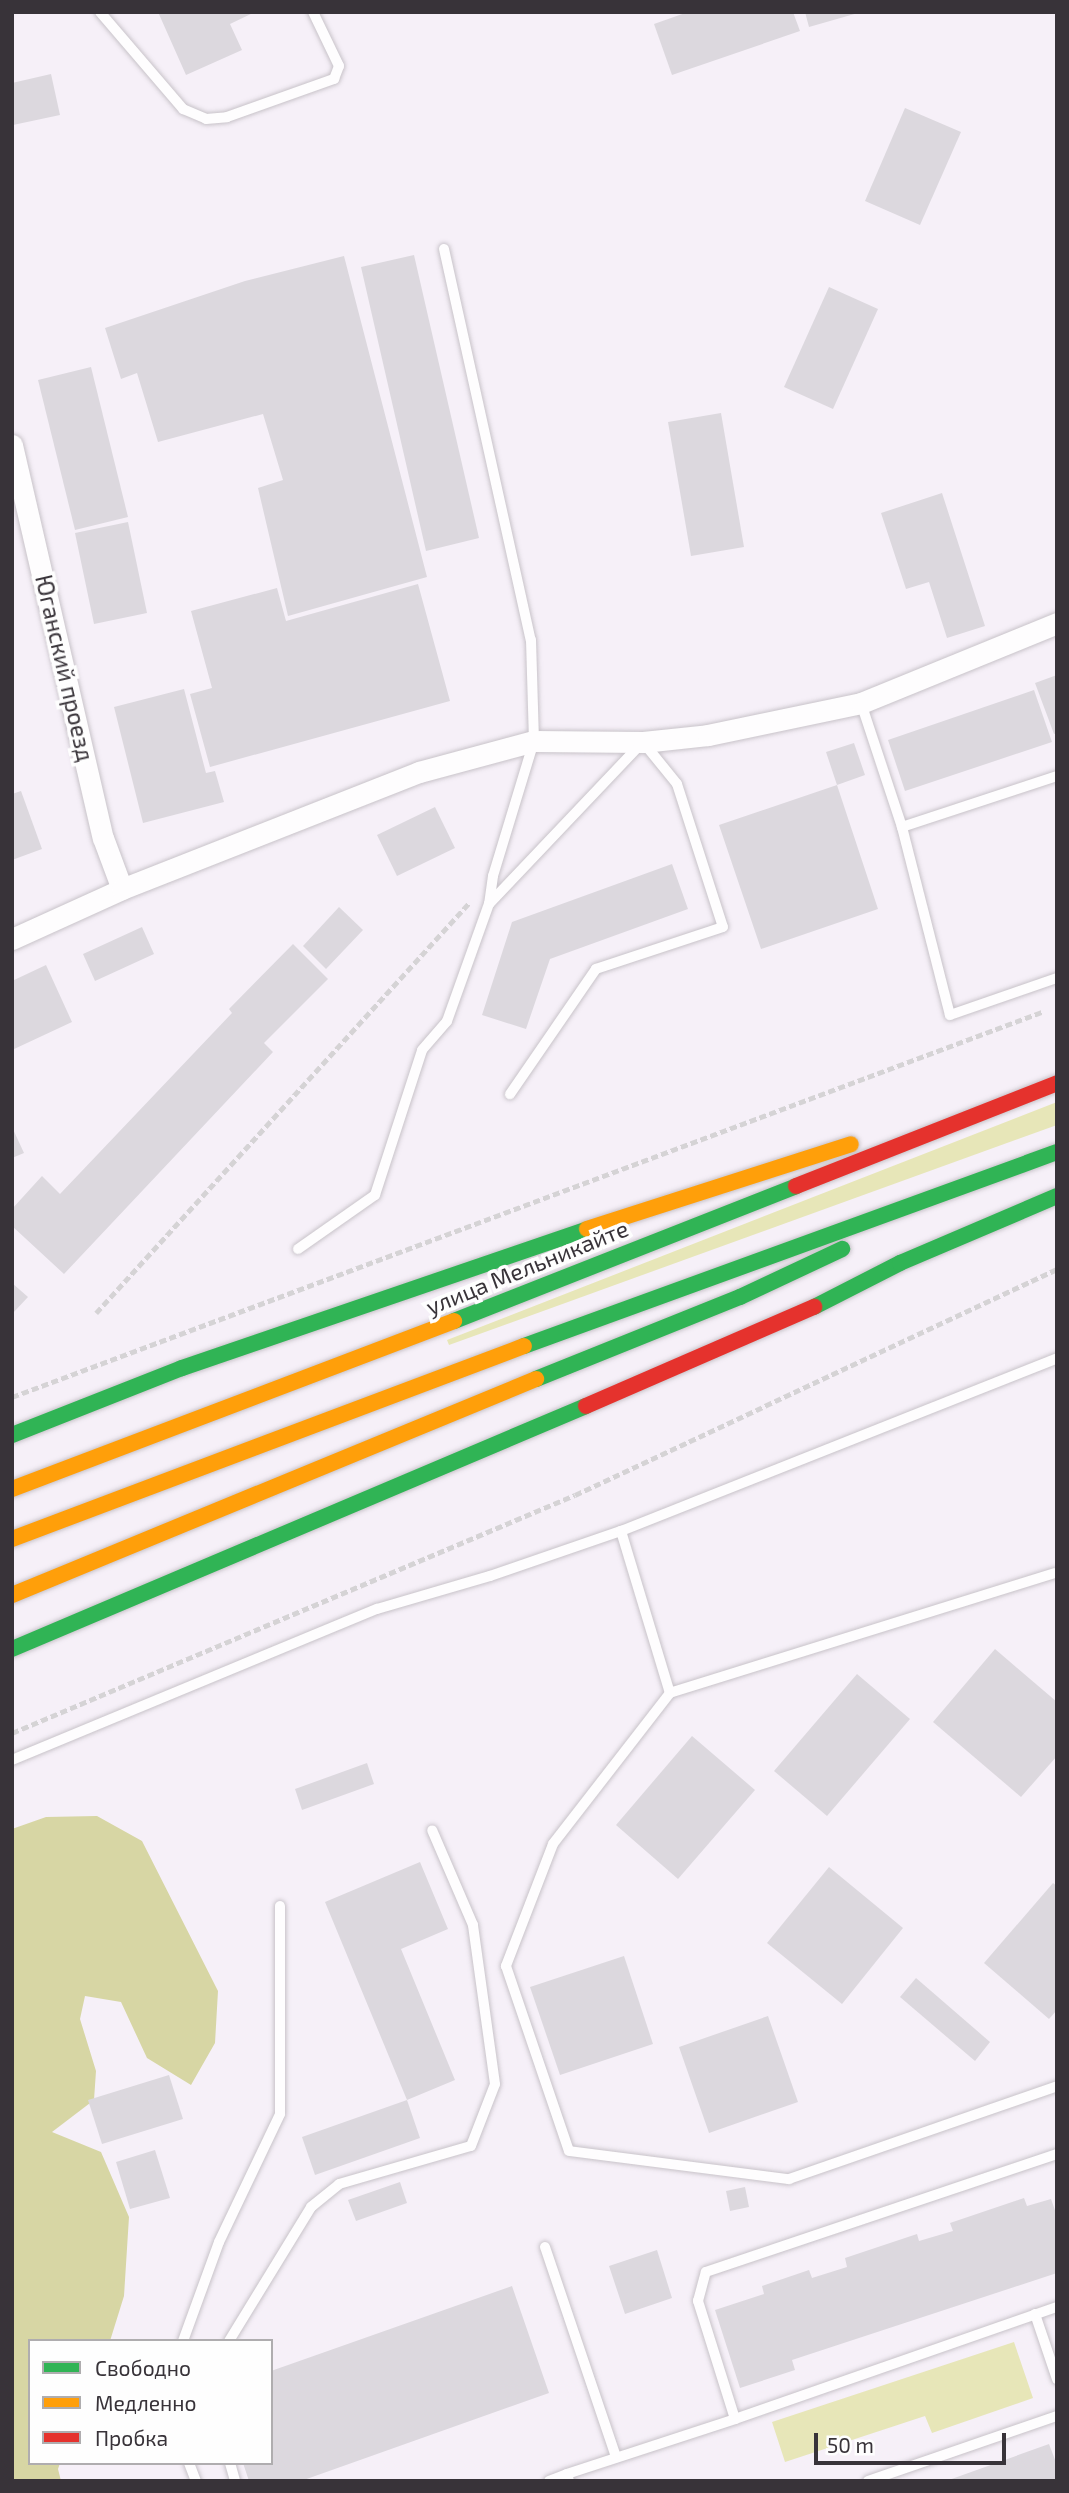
<!DOCTYPE html>
<meta charset="utf-8">
<style>
body{margin:0}
#map{position:relative;width:1069px;height:2493px;overflow:hidden;background:#f6f0f8;font-family:"Exo 2",sans-serif}
div>[style]{position:absolute}
.green>*{inset:0;background:#e7e6b8}
.forest>*{inset:0;background:#d7d6a4}
.building>*{inset:0;background:#dcd8de}
.path>*{height:4.5px;margin-top:-2.25px;transform-origin:0;background:repeating-linear-gradient(90deg,#d5d3d5 0 7px,transparent 0 10.5px)}
.roads{filter:drop-shadow(0 0 2px #c8c3c9) drop-shadow(0 0 2px #c8c3c9)}
.lane>*{height:10px;margin:-5px;padding:0 5px;transform-origin:5px;border-radius:5px;background:#fefdfe}
.street>*{height:21px;margin:-10.5px;padding:0 10.5px;transform-origin:10.5px;border-radius:10.5px;background:#fefdfe}
.fast>*{height:16px;margin:-8px;padding:0 8px;transform-origin:8px;border-radius:8px;background:#30b455}
.slow>*{height:16px;margin:-8px;padding:0 8px;transform-origin:8px;border-radius:8px;background:#ff9f0a}
.jam>*{height:16px;margin:-8px;padding:0 8px;transform-origin:8px;border-radius:8px;background:#e5322d}
span{translate:-50% -50%;white-space:nowrap;text-align:center;line-height:1.15;-webkit-text-stroke:7px #fefefe;paint-order:stroke}
.street-label{font-size:23px;color:#383339}
.frame{position:absolute;inset:0;border:14px solid #383339;pointer-events:none}
.legend{position:absolute;left:28px;top:2339px;width:245px;height:126px;box-sizing:border-box;background:#fefefe;border:2px solid #afadaf;margin:0;padding:9px 12px;list-style:none;font-size:21px;color:#383339}
.legend li{display:flex;align-items:center;gap:14px;height:35px}
.legend b{width:35px;border:2px solid #afadaf}
.scale{position:absolute;left:814px;top:2433px;width:192px;height:32px;box-sizing:border-box;border:4px solid #383339;border-top:0;padding-left:9px;font-size:21px;line-height:24px;white-space:nowrap;color:#383339;-webkit-text-stroke:5px #fefefe;paint-order:stroke}
</style>
<div id="map">
<div class="green">
<div style="clip-path:polygon(1057px 1102px,1057px 1125px,449px 1345px,447px 1340px)"></div>
<div style="clip-path:polygon(1014px 2342px,1033px 2398px,932px 2433px,925px 2416px,785px 2462px,772px 2422px)"></div>
</div>
<div class="forest">
<div style="clip-path:polygon(97px 1816px,142px 1841px,218px 1991px,215px 2043px,191px 2085px,147px 2058px,121px 2002px,85px 1996px,80px 2019px,96px 2071px,94px 2100px,52px 2132px,101px 2152px,129px 2217px,124px 2296px,110px 2341px,30px 2341px,30px 2463px,60px 2463px,58px 2469px,61px 2481px,12px 2481px,12px 1829px,46px 1817px)"></div>
</div>
<div class="building">
<div style="clip-path:polygon(158px 12px,255px 12px,230px 24px,242px 50px,186px 75px)"></div>
<div style="clip-path:polygon(688px 12px,793px 12px,800px 31px,672px 75px,654px 24px)"></div>
<div style="clip-path:polygon(805px 12px,858px 12px,858px 13px,809px 27px)"></div>
<div style="clip-path:polygon(51px 74px,60px 115px,13px 125px,12px 83px)"></div>
<div style="clip-path:polygon(905px 108px,961px 132px,920px 225px,865px 201px)"></div>
<div style="clip-path:polygon(414px 255px,479px 538px,426px 551px,361px 267px)"></div>
<div style="clip-path:polygon(344px 256px,427px 577px,288px 616px,258px 488px,283px 480px,263px 414px,158px 442px,137px 373px,121px 379px,105px 328px,245px 281px)"></div>
<div style="clip-path:polygon(829px 287px,878px 309px,833px 409px,784px 387px)"></div>
<div style="clip-path:polygon(91px 367px,128px 517px,75px 530px,38px 380px)"></div>
<div style="clip-path:polygon(721px 413px,744px 547px,691px 556px,668px 422px)"></div>
<div style="clip-path:polygon(942px 493px,985px 626px,947px 638px,929px 582px,906px 589px,881px 513px)"></div>
<div style="clip-path:polygon(128px 522px,147px 613px,94px 624px,75px 533px)"></div>
<div style="clip-path:polygon(418px 584px,450px 701px,210px 767px,190px 694px,212px 688px,191px 611px,277px 588px,286px 621px)"></div>
<div style="clip-path:polygon(1057px 675px,1057px 733px,1054px 734px,1035px 683px)"></div>
<div style="clip-path:polygon(184px 689px,206px 773px,215px 771px,224px 802px,143px 823px,114px 707px)"></div>
<div style="clip-path:polygon(1034px 690px,1052px 742px,905px 791px,888px 740px)"></div>
<div style="clip-path:polygon(854px 743px,865px 775px,837px 785px,878px 909px,761px 949px,719px 825px,837px 785px,826px 752px)"></div>
<div style="clip-path:polygon(21px 791px,42px 849px,12px 860px,12px 794px)"></div>
<div style="clip-path:polygon(435px 807px,455px 848px,397px 876px,377px 835px)"></div>
<div style="clip-path:polygon(672px 864px,688px 909px,550px 959px,526px 1029px,482px 1015px,512px 922px)"></div>
<div style="clip-path:polygon(339px 907px,363px 930px,326px 969px,303px 946px)"></div>
<div style="clip-path:polygon(142px 927px,154px 954px,95px 981px,83px 954px)"></div>
<div style="clip-path:polygon(293px 944px,328px 979px,264px 1043px,273px 1052px,64px 1274px,12px 1226px,12px 1209px,42px 1176px,60px 1194px,232px 1013px,229px 1009px)"></div>
<div style="clip-path:polygon(46px 965px,72px 1022px,12px 1050px,12px 981px)"></div>
<div style="clip-path:polygon(12px 1127px,24px 1153px,12px 1158px)"></div>
<div style="clip-path:polygon(12px 1283px,28px 1297px,12px 1314px)"></div>
<div style="clip-path:polygon(995px 1649px,1057px 1702px,1057px 1756px,1021px 1797px,933px 1722px)"></div>
<div style="clip-path:polygon(857px 1674px,910px 1719px,827px 1816px,774px 1771px)"></div>
<div style="clip-path:polygon(692px 1736px,755px 1790px,678px 1879px,616px 1825px)"></div>
<div style="clip-path:polygon(367px 1763px,374px 1784px,302px 1810px,295px 1789px)"></div>
<div style="clip-path:polygon(420px 1862px,448px 1929px,401px 1949px,455px 2080px,407px 2100px,325px 1902px)"></div>
<div style="clip-path:polygon(829px 1867px,903px 1928px,842px 2004px,767px 1943px)"></div>
<div style="clip-path:polygon(1053px 1883px,1057px 1886px,1057px 2010px,1049px 2019px,984px 1963px)"></div>
<div style="clip-path:polygon(624px 1956px,653px 2044px,560px 2075px,530px 1987px)"></div>
<div style="clip-path:polygon(916px 1978px,990px 2042px,975px 2061px,900px 1997px)"></div>
<div style="clip-path:polygon(768px 2016px,798px 2102px,709px 2133px,679px 2047px)"></div>
<div style="clip-path:polygon(169px 2075px,183px 2119px,102px 2144px,88px 2100px)"></div>
<div style="clip-path:polygon(407px 2100px,420px 2138px,315px 2175px,302px 2137px)"></div>
<div style="clip-path:polygon(155px 2150px,170px 2198px,130px 2209px,116px 2162px)"></div>
<div style="clip-path:polygon(400px 2182px,407px 2203px,356px 2221px,348px 2200px)"></div>
<div style="clip-path:polygon(745px 2187px,749px 2207px,730px 2211px,726px 2191px)"></div>
<div style="clip-path:polygon(1024px 2198px,1027px 2206px,1051px 2199px,1057px 2216px,1057px 2273px,792px 2360px,795px 2370px,740px 2388px,715px 2310px,764px 2294px,762px 2286px,809px 2270px,812px 2278px,847px 2267px,845px 2258px,917px 2234px,919px 2241px,953px 2231px,950px 2223px)"></div>
<div style="clip-path:polygon(657px 2250px,672px 2298px,625px 2314px,609px 2266px)"></div>
<div style="clip-path:polygon(512px 2286px,549px 2393px,301px 2481px,249px 2481px,243px 2463px,271px 2463px,271px 2371px)"></div>
<div style="clip-path:polygon(1049px 2444px,1057px 2465px,1057px 2481px,946px 2481px)"></div>
</div>
<div class="path">
<div style="left:96px;top:1313px;width:554px;rotate:-47.71deg"></div>
<div style="left:12px;top:1397px;width:1100px;rotate:-20.5deg"></div>
<div style="left:12px;top:1733px;width:611px;rotate:-22.92deg"></div>
<div style="left:575px;top:1495px;width:532px;rotate:-25.12deg"></div>
</div>
<div class="roads">
<div class="lane">
<div style="left:100px;top:12px;width:128px;rotate:49.4deg"></div>
<div style="left:183px;top:109px;width:25px;rotate:23deg"></div>
<div style="left:206px;top:119px;width:21px;rotate:-5deg"></div>
<div style="left:227px;top:117px;width:114px;rotate:-19.6deg"></div>
<div style="left:334px;top:79px;width:14px;rotate:-69deg"></div>
<div style="left:339px;top:66px;width:60px;rotate:-115.7deg"></div>
<div style="left:444px;top:249px;width:401px;rotate:77.5deg"></div>
<div style="left:531px;top:640px;width:101px;rotate:88.3deg"></div>
<div style="left:534px;top:741px;width:141px;rotate:106.9deg"></div>
<div style="left:493px;top:876px;width:28px;rotate:98deg"></div>
<div style="left:861px;top:703px;width:131px;rotate:71.7deg"></div>
<div style="left:902px;top:827px;width:163px;rotate:-18.2deg"></div>
<div style="left:902px;top:827px;width:194px;rotate:75.7deg"></div>
<div style="left:950px;top:1015px;width:113px;rotate:-19.1deg"></div>
<div style="left:298px;top:1249px;width:94px;rotate:-35deg"></div>
<div style="left:375px;top:1195px;width:152px;rotate:-72deg"></div>
<div style="left:422px;top:1050px;width:38px;rotate:-49deg"></div>
<div style="left:447px;top:1021px;width:124px;rotate:-70.3deg"></div>
<div style="left:489px;top:904px;width:224px;rotate:-46.5deg"></div>
<div style="left:643px;top:742px;width:54px;rotate:51deg"></div>
<div style="left:677px;top:784px;width:150px;rotate:72.2deg"></div>
<div style="left:723px;top:927px;width:134px;rotate:161.7deg"></div>
<div style="left:596px;top:969px;width:152px;rotate:124.5deg"></div>
<div style="left:621px;top:1531px;width:169px;rotate:73.2deg"></div>
<div style="left:1055px;top:1573px;width:403px;rotate:162.7deg"></div>
<div style="left:670px;top:1693px;width:191px;rotate:127.8deg"></div>
<div style="left:553px;top:1844px;width:131px;rotate:111.1deg"></div>
<div style="left:506px;top:1966px;width:195px;rotate:71.2deg"></div>
<div style="left:569px;top:2151px;width:222px;rotate:7.3deg"></div>
<div style="left:789px;top:2179px;width:284px;rotate:-19.1deg"></div>
<div style="left:12px;top:1760px;width:395px;rotate:-22.5deg"></div>
<div style="left:377px;top:1609px;width:118px;rotate:-16.3deg"></div>
<div style="left:490px;top:1576px;width:139px;rotate:-19deg"></div>
<div style="left:621px;top:1531px;width:469px;rotate:-21.6deg"></div>
<div style="left:545px;top:2247px;width:222px;rotate:71.3deg"></div>
<div style="left:1035px;top:2314px;width:69px;rotate:71.3deg"></div>
<div style="left:183px;top:2341px;width:105px;rotate:-70deg"></div>
<div style="left:219px;top:2242px;width:142px;rotate:-64.5deg"></div>
<div style="left:280px;top:2114px;width:208px;rotate:-90deg"></div>
<div style="left:229px;top:2341px;width:157px;rotate:-58.5deg"></div>
<div style="left:311px;top:2207px;width:36px;rotate:-39deg"></div>
<div style="left:339px;top:2184px;width:137px;rotate:-16.1deg"></div>
<div style="left:471px;top:2146px;width:66px;rotate:-68.8deg"></div>
<div style="left:495px;top:2084px;width:161px;rotate:-97.9deg"></div>
<div style="left:473px;top:1925px;width:103px;rotate:-113.3deg"></div>
<div style="left:735px;top:2419px;width:341px;rotate:-19.2deg"></div>
<div style="left:189px;top:2463px;width:19px;rotate:69deg"></div>
<div style="left:230px;top:2463px;width:19px;rotate:74deg"></div>
<div style="left:549px;top:2481px;width:19px;rotate:-21deg"></div>
<div style="left:569px;top:2481px;width:7px;rotate:-106deg"></div>
<div style="left:567px;top:2474px;width:177px;rotate:-18.1deg"></div>
<div style="left:735px;top:2419px;width:124px;rotate:-107.4deg"></div>
<div style="left:698px;top:2301px;width:30px;rotate:-75deg"></div>
<div style="left:706px;top:2272px;width:370px;rotate:-18.6deg"></div>
<div style="left:868px;top:2481px;width:200px;rotate:-19deg"></div>
</div>
<div class="street">
<div style="left:12px;top:445px;width:403px;rotate:77deg"></div>
<div style="left:103px;top:838px;width:54px;rotate:69.6deg"></div>
<div style="left:12px;top:939px;width:121px;rotate:-24.4deg"></div>
<div style="left:122px;top:889px;width:319px;rotate:-21.5deg"></div>
<div style="left:419px;top:772px;width:119px;rotate:-15.1deg"></div>
<div style="left:534px;top:741px;width:109px;rotate:0.5deg"></div>
<div style="left:643px;top:742px;width:65px;rotate:-6.1deg"></div>
<div style="left:708px;top:735px;width:156px;rotate:-11.8deg"></div>
<div style="left:861px;top:703px;width:212px;rotate:-22.2deg"></div>
</div>
<div class="fast">
<div style="left:814px;top:1307px;width:97px;rotate:-27.1deg"></div>
<div style="left:900px;top:1263px;width:171px;rotate:-23.1deg"></div>
<div style="left:454px;top:1321px;width:368px;rotate:-21.5deg"></div>
<div style="left:524px;top:1346px;width:567px;rotate:-20deg"></div>
<div style="left:536px;top:1379px;width:220px;rotate:-21.9deg"></div>
<div style="left:740px;top:1297px;width:113px;rotate:-25.2deg"></div>
<div style="left:12px;top:1435px;width:183px;rotate:-21.5deg"></div>
<div style="left:182px;top:1368px;width:428px;rotate:-18.9deg"></div>
<div style="left:12px;top:1649px;width:623px;rotate:-22.95deg"></div>
</div>
<div class="slow">
<div style="left:587px;top:1229px;width:277px;rotate:-17.8deg"></div>
<div style="left:12px;top:1489px;width:473px;rotate:-20.8deg"></div>
<div style="left:12px;top:1539px;width:547px;rotate:-20.65deg"></div>
<div style="left:12px;top:1595px;width:567px;rotate:-22.4deg"></div>
</div>
<div class="jam">
<div style="left:796px;top:1186px;width:281px;rotate:-21.5deg"></div>
<div style="left:586px;top:1406px;width:249px;rotate:-23.5deg"></div>
</div>
</div>
<div class="street-label">
<span style="left:65px;top:668px;rotate:77deg">Юганский проезд</span>
<span style="left:527px;top:1267px;rotate:-22deg">улица Мельникайте</span>
</div>
<div class="frame"></div>
<ul class="legend">
<li><b style="height:9px;background:#30b455"></b>Свободно</li>
<li><b style="height:9px;background:#ff9f0a"></b>Медленно</li>
<li><b style="height:9px;background:#e5322d"></b>Пробка</li>
</ul>
<div class="scale">50 m</div>
</div>
